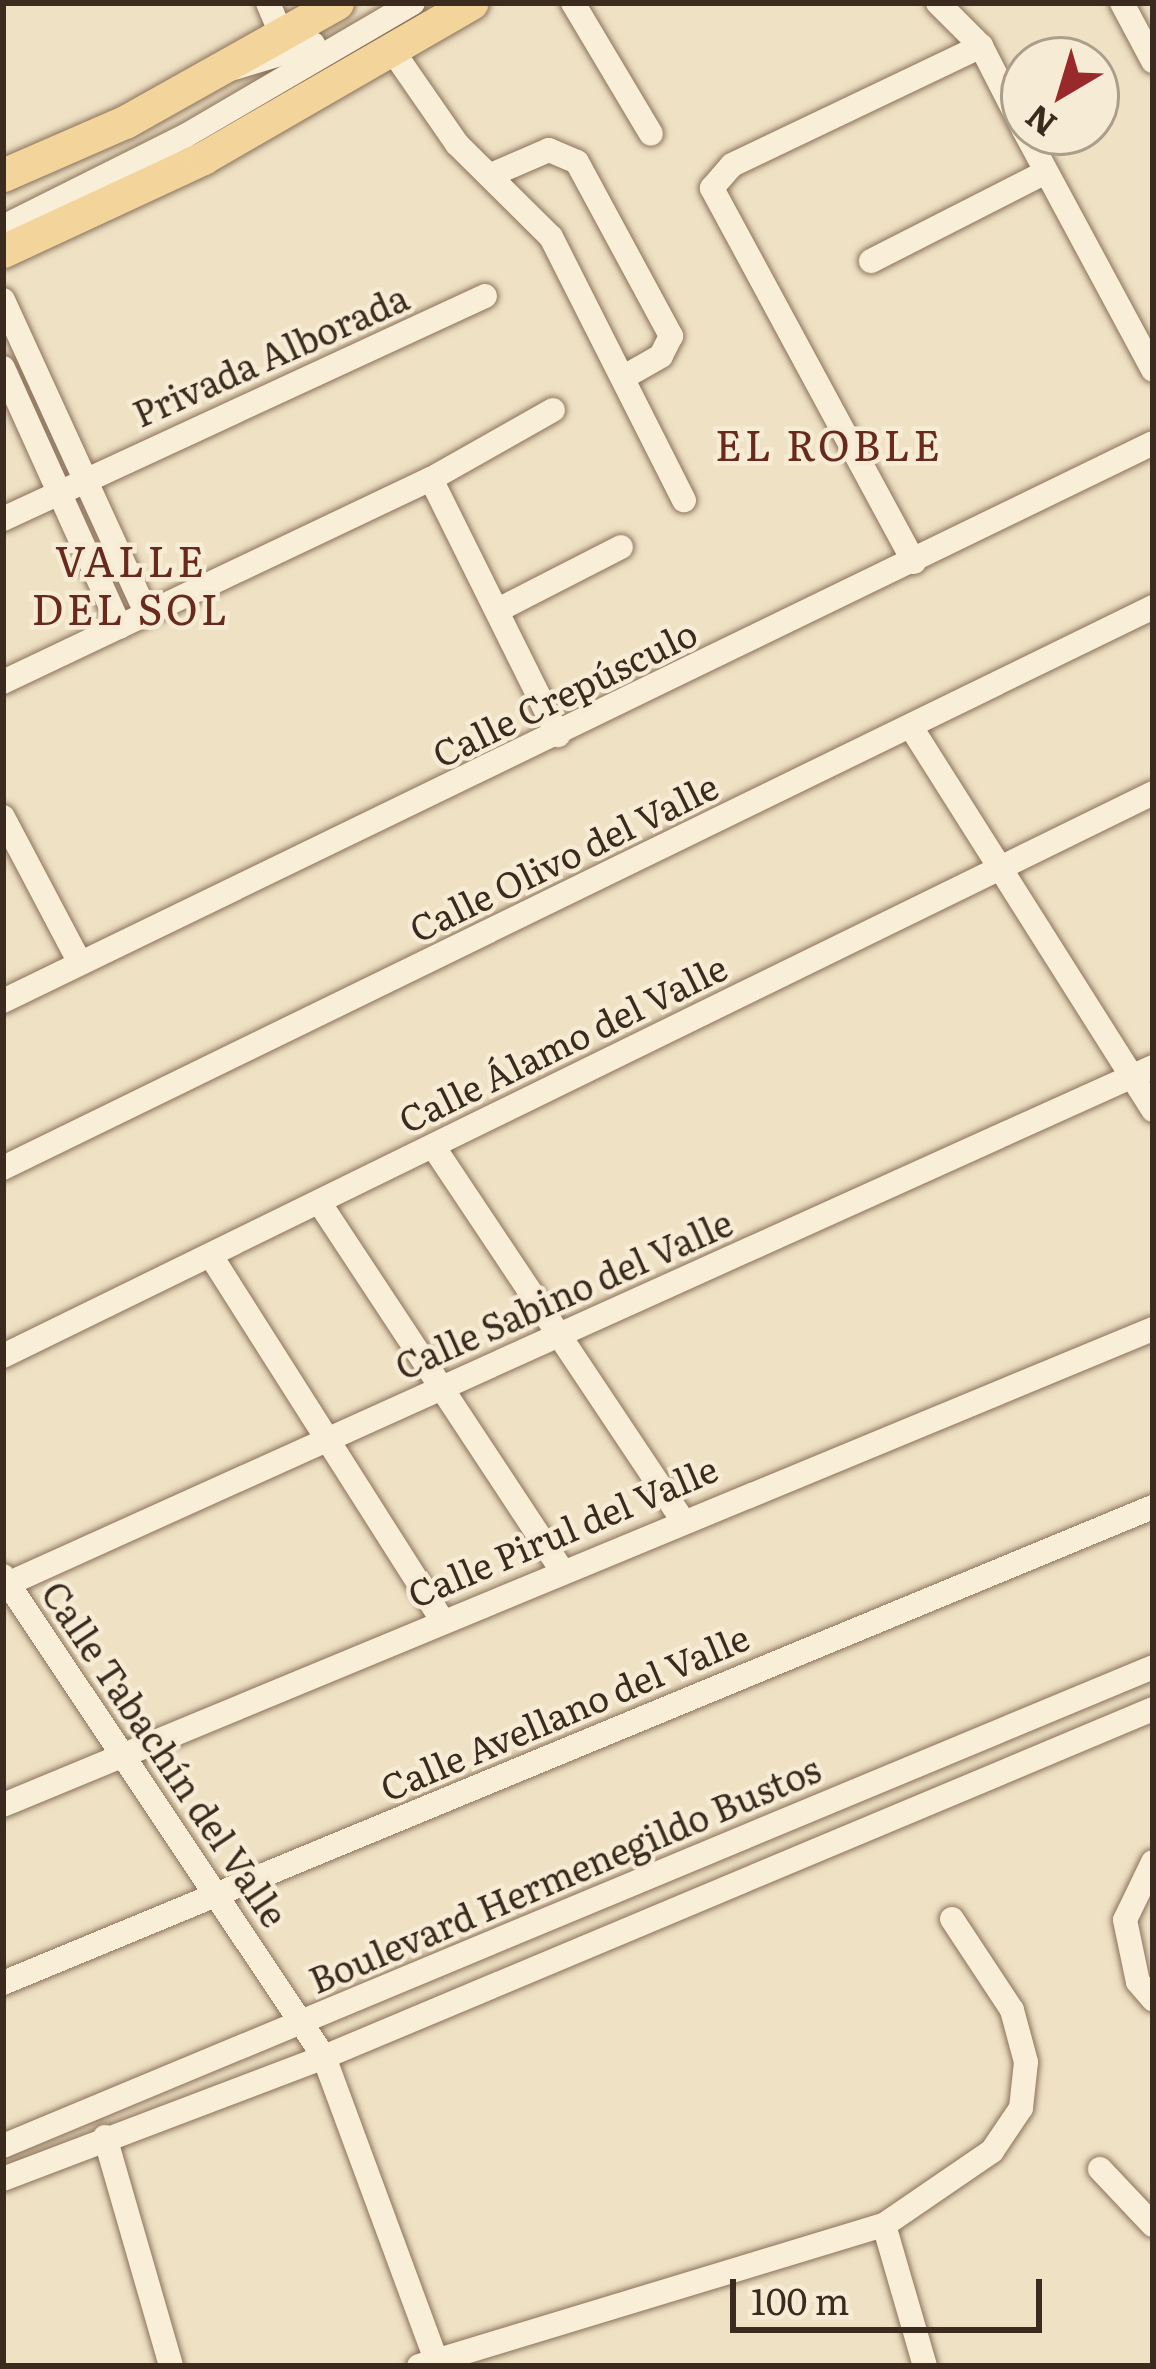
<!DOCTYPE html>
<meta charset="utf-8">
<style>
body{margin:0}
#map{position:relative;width:1156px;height:2369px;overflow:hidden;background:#efe1c4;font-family:Literata,serif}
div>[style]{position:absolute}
.roads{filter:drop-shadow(0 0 3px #8a725a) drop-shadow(0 0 3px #8a725a)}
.minor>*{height:24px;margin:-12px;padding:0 12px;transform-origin:12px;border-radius:12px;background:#f9eed7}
.major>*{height:33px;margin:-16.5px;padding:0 16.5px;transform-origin:16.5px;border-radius:16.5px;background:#f3d59b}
span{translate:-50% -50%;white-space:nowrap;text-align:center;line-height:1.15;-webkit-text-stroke:9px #f6ebd4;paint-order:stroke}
.street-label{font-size:36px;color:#3a2b1e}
.quarter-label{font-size:42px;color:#672a1d;letter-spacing:3px}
.frame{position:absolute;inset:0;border:6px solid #3a2b1e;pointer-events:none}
.north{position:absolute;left:1000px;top:36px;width:120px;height:120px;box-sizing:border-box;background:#f6ebd4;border:3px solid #ab9e8b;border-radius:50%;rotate:218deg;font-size:33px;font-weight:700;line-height:48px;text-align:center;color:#3a2b1e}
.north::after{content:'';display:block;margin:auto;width:42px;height:54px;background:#9a292c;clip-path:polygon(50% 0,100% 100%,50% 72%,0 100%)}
.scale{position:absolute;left:730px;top:2279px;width:312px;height:54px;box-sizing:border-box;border:6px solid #3a2b1e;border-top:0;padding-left:15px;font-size:36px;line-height:42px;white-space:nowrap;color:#3a2b1e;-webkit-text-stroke:9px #f6ebd4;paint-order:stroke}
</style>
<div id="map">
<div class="roads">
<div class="minor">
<div style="left:268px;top:3px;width:34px;rotate:67deg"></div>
<div style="left:573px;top:3px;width:152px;rotate:59.2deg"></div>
<div style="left:938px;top:3px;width:61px;rotate:45deg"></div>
<div style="left:981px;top:46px;width:94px;rotate:62.9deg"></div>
<div style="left:1122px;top:3px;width:66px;rotate:61.9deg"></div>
<div style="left:392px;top:50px;width:114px;rotate:55.3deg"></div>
<div style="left:457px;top:144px;width:132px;rotate:44.7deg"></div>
<div style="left:551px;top:237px;width:295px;rotate:63.2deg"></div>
<div style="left:227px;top:70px;width:90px;rotate:-16.8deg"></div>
<div style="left:1025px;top:132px;width:270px;rotate:61.7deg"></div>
<div style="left:491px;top:175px;width:63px;rotate:-23.3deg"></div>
<div style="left:549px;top:150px;width:30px;rotate:23deg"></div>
<div style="left:577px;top:162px;width:198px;rotate:61.6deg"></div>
<div style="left:671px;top:336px;width:22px;rotate:117deg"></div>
<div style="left:661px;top:356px;width:43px;rotate:150.4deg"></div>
<div style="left:3px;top:227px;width:203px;rotate:-26.6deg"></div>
<div style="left:185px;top:136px;width:264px;rotate:-30.3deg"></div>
<div style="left:871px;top:261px;width:196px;rotate:-27deg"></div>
<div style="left:3px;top:300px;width:345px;rotate:65.4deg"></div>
<div style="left:3px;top:368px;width:284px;rotate:65.7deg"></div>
<div style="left:431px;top:479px;width:286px;rotate:63.6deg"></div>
<div style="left:3px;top:519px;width:531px;rotate:-24.83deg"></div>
<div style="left:914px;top:562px;width:425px;rotate:-118.4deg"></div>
<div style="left:712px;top:188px;width:30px;rotate:-49deg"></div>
<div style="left:732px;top:165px;width:276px;rotate:-25.5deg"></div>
<div style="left:498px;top:610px;width:138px;rotate:-27.1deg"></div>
<div style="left:3px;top:682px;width:474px;rotate:-25.4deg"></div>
<div style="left:431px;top:479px;width:140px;rotate:-29.5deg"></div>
<div style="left:911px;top:727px;width:453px;rotate:57.7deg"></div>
<div style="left:3px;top:817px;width:165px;rotate:62.2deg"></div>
<div style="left:3px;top:1001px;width:1278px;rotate:-25.88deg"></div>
<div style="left:433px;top:1146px;width:447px;rotate:56.3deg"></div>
<div style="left:3px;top:1168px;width:1280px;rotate:-26deg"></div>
<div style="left:319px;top:1202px;width:440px;rotate:56.6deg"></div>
<div style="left:211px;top:1256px;width:431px;rotate:57.6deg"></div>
<div style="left:3px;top:1356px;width:1280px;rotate:-26.08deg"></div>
<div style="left:3px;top:1576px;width:578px;rotate:56.28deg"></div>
<div style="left:324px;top:2057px;width:329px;rotate:69.7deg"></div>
<div style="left:3px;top:1586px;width:1262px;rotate:-24.29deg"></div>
<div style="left:3px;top:1805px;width:1245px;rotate:-22.49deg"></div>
<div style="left:1153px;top:1862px;width:64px;rotate:115.8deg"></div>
<div style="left:1125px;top:1920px;width:63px;rotate:78.2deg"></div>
<div style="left:1138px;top:1982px;width:23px;rotate:49deg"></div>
<div style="left:3px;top:1983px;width:1245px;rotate:-22.49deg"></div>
<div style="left:105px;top:2137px;width:238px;rotate:73.9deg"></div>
<div style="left:3px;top:2146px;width:1246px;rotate:-22.61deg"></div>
<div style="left:1100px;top:2169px;width:77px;rotate:46.6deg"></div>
<div style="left:3px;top:2179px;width:343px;rotate:-20.8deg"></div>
<div style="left:324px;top:2057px;width:899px;rotate:-22.77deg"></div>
<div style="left:884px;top:2225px;width:147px;rotate:73.8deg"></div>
<div style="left:419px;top:2366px;width:486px;rotate:-16.9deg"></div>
<div style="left:884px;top:2225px;width:131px;rotate:-34.4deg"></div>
<div style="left:992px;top:2151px;width:52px;rotate:-56deg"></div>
<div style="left:1021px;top:2108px;width:46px;rotate:-83.8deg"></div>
<div style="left:1026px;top:2062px;width:54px;rotate:-105.1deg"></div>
<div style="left:1012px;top:2010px;width:109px;rotate:-123.4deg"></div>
</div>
<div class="major">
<div style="left:3px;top:175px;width:133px;rotate:-23.5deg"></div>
<div style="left:125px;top:122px;width:243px;rotate:-29.3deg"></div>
<div style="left:3px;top:251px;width:221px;rotate:-24.9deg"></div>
<div style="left:203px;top:158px;width:310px;rotate:-30deg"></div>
</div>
</div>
<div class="street-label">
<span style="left:270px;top:354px;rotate:-24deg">Privada Alborada</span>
<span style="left:564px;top:692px;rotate:-26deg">Calle Crepúsculo</span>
<span style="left:563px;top:856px;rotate:-26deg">Calle Olivo del Valle</span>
<span style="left:562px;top:1042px;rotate:-26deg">Calle Álamo del Valle</span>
<span style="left:563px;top:1293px;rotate:-24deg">Calle Sabino del Valle</span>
<span style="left:562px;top:1530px;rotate:-23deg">Calle Pirul del Valle</span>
<span style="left:564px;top:1711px;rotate:-23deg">Calle Avellano del Valle</span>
<span style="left:166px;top:1753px;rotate:56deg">Calle Tabachín del Valle</span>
<span style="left:564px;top:1873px;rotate:-23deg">Boulevard Hermenegildo Bustos</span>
</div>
<div class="quarter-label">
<span style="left:829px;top:443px">EL ROBLE</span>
<span style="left:131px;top:583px">VALLE<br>DEL SOL</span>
</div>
<div class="frame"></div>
<div class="north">N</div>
<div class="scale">100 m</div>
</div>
